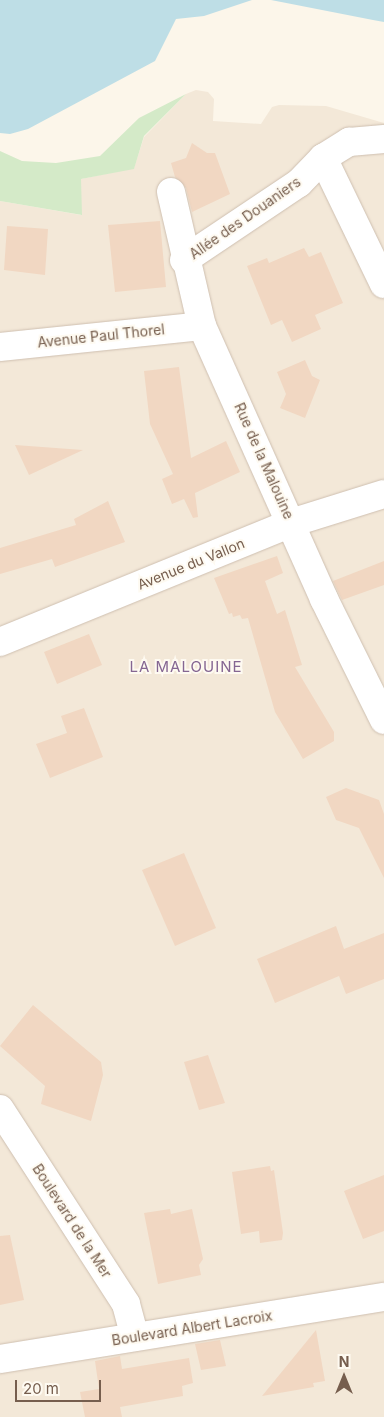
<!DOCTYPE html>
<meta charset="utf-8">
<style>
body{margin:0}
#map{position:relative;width:384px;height:1417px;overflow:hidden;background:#fcf6ea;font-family:Inter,sans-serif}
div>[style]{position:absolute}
.residential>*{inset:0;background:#f3e8d8}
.green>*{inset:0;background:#d4eac8}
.water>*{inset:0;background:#bedee6}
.building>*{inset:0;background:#f1d7c2}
.roads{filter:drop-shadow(0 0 1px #cebfb0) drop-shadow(0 0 1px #cebfb0)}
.minor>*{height:28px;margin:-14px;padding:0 14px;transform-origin:14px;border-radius:14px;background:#fff}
.tertiary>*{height:28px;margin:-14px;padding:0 14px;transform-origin:14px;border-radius:14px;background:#fff}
span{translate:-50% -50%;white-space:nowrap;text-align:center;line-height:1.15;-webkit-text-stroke:4px #fefaf1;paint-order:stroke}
.street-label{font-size:14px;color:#765e4e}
.neighbourhood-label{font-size:15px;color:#856692;letter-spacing:1px}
.north{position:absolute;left:319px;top:1352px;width:50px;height:50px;-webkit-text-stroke:4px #fefaf1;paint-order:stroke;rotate:0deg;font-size:14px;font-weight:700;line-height:20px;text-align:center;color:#765e4e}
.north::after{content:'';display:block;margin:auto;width:18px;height:22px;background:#765e4e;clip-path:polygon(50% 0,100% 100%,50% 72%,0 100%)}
.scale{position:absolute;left:15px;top:1380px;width:86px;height:22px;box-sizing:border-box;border:2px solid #765e4e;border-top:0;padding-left:6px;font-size:15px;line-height:18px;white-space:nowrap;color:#765e4e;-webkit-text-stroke:4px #fefaf1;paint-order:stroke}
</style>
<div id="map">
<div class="residential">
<div style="clip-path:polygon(196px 90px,208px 92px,214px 99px,213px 121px,261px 124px,272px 107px,279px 105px,326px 106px,384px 123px,384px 1417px,0 1417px,0 201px,81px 215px,81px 179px,134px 168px,144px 137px,186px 94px)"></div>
</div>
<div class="green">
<div style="clip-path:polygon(186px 94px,144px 136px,134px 169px,81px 179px,82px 215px,0 201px,0 151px,22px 161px,56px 163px,100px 156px,139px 118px)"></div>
</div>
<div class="water">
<div style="clip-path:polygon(0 0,252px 0,204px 16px,176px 19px,155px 61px,28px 129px,10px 134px,0 133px)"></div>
<div style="clip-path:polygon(271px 0,384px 0,384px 22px,373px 20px)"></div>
</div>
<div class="building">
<div style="clip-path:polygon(192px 143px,207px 153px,215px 153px,230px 194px,192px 212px,186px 188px,175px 177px,171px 163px,186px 158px)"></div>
<div style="clip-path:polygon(160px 221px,166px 287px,115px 292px,108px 225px)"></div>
<div style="clip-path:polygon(7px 226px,48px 229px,45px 275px,4px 270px)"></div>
<div style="clip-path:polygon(304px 248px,309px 257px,321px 252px,343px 303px,315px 315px,321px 329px,292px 342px,282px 320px,271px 325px,247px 266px,267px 258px,269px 263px)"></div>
<div style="clip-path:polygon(305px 360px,312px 376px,320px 380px,305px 418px,280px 408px,286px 394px,277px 372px)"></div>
<div style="clip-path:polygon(179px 367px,191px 458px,226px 441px,240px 472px,195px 493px,198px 517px,193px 518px,184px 499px,172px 504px,162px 479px,173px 474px,150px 424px,144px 371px)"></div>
<div style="clip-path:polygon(15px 445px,83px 450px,29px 475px)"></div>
<div style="clip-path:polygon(108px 501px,125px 542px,55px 567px,52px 559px,0 574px,0 548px,76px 525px,74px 519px)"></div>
<div style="clip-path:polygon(277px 556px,283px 573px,265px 581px,277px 614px,285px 610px,302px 665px,295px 667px,334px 732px,334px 741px,303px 759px,275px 712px,248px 618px,242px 619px,240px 615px,233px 617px,232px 613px,229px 614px,214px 578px)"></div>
<div style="clip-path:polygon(384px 561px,384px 585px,342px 600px,333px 581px)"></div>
<div style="clip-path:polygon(89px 634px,102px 665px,57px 684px,44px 652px)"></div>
<div style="clip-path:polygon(84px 708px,103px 757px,50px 778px,36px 744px,67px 733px,61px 716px)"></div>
<div style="clip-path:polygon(346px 788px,379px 800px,384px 814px,384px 878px,359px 828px,336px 820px,326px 797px)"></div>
<div style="clip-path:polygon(184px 853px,216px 928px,175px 946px,142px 870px)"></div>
<div style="clip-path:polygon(336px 926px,344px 949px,384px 933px,384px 979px,346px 994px,339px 976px,275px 1003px,257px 959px)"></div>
<div style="clip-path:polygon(33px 1005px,101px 1062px,103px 1075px,91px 1121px,41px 1104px,45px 1086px,0 1046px)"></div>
<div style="clip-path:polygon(208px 1055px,225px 1103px,199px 1110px,184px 1062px)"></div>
<div style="clip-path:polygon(270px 1166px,271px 1171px,274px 1170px,283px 1233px,282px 1240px,260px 1243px,259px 1231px,241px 1234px,232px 1172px)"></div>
<div style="clip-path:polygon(384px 1175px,384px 1231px,363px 1239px,344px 1191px)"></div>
<div style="clip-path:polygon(170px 1209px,171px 1214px,192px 1209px,203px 1259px,199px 1265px,201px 1275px,158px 1284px,144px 1213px)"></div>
<div style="clip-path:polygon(10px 1235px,24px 1300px,0 1305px,0 1236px)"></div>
<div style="clip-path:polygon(316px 1330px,325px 1381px,313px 1383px,314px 1387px,262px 1396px)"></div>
<div style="clip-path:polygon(220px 1340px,226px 1366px,201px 1370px,195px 1344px)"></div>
<div style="clip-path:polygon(120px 1356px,122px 1369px,189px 1358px,193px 1383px,182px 1386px,183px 1396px,120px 1407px,122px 1417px,85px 1417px,80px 1392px,99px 1389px,95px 1361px)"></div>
</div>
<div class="roads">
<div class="minor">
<div style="left:323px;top:158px;width:140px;rotate:64.2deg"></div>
<div style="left:171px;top:192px;width:138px;rotate:77deg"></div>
<div style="left:202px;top:326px;width:299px;rotate:65.9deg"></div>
<div style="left:324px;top:599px;width:135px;rotate:63.6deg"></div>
<div style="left:184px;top:260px;width:138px;rotate:-33.8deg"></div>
<div style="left:299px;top:183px;width:35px;rotate:-46deg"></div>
<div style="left:323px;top:158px;width:31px;rotate:-32deg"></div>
<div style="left:349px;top:142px;width:35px;rotate:-5deg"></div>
<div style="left:0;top:347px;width:203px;rotate:-5.9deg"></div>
<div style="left:0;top:642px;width:314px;rotate:-22.2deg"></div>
<div style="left:291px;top:523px;width:97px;rotate:-17.3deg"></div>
<div style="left:0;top:1109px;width:232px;rotate:57.1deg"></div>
<div style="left:126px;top:1304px;width:34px;rotate:75deg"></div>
</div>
<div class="tertiary">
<div style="left:0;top:1359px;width:389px;rotate:-9.2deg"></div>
</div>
</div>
<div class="street-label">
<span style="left:245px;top:218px;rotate:-35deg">Allée des Douaniers</span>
<span style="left:101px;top:336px;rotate:-6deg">Avenue Paul Thorel</span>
<span style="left:264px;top:461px;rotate:66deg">Rue de la Malouine</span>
<span style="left:191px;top:564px;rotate:-22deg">Avenue du Vallon</span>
<span style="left:72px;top:1221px;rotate:57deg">Boulevard de la Mer</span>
<span style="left:192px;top:1328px;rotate:-9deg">Boulevard Albert Lacroix</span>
</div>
<div class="neighbourhood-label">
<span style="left:186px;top:667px">LA MALOUINE</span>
</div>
<div class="north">N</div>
<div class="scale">20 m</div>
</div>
